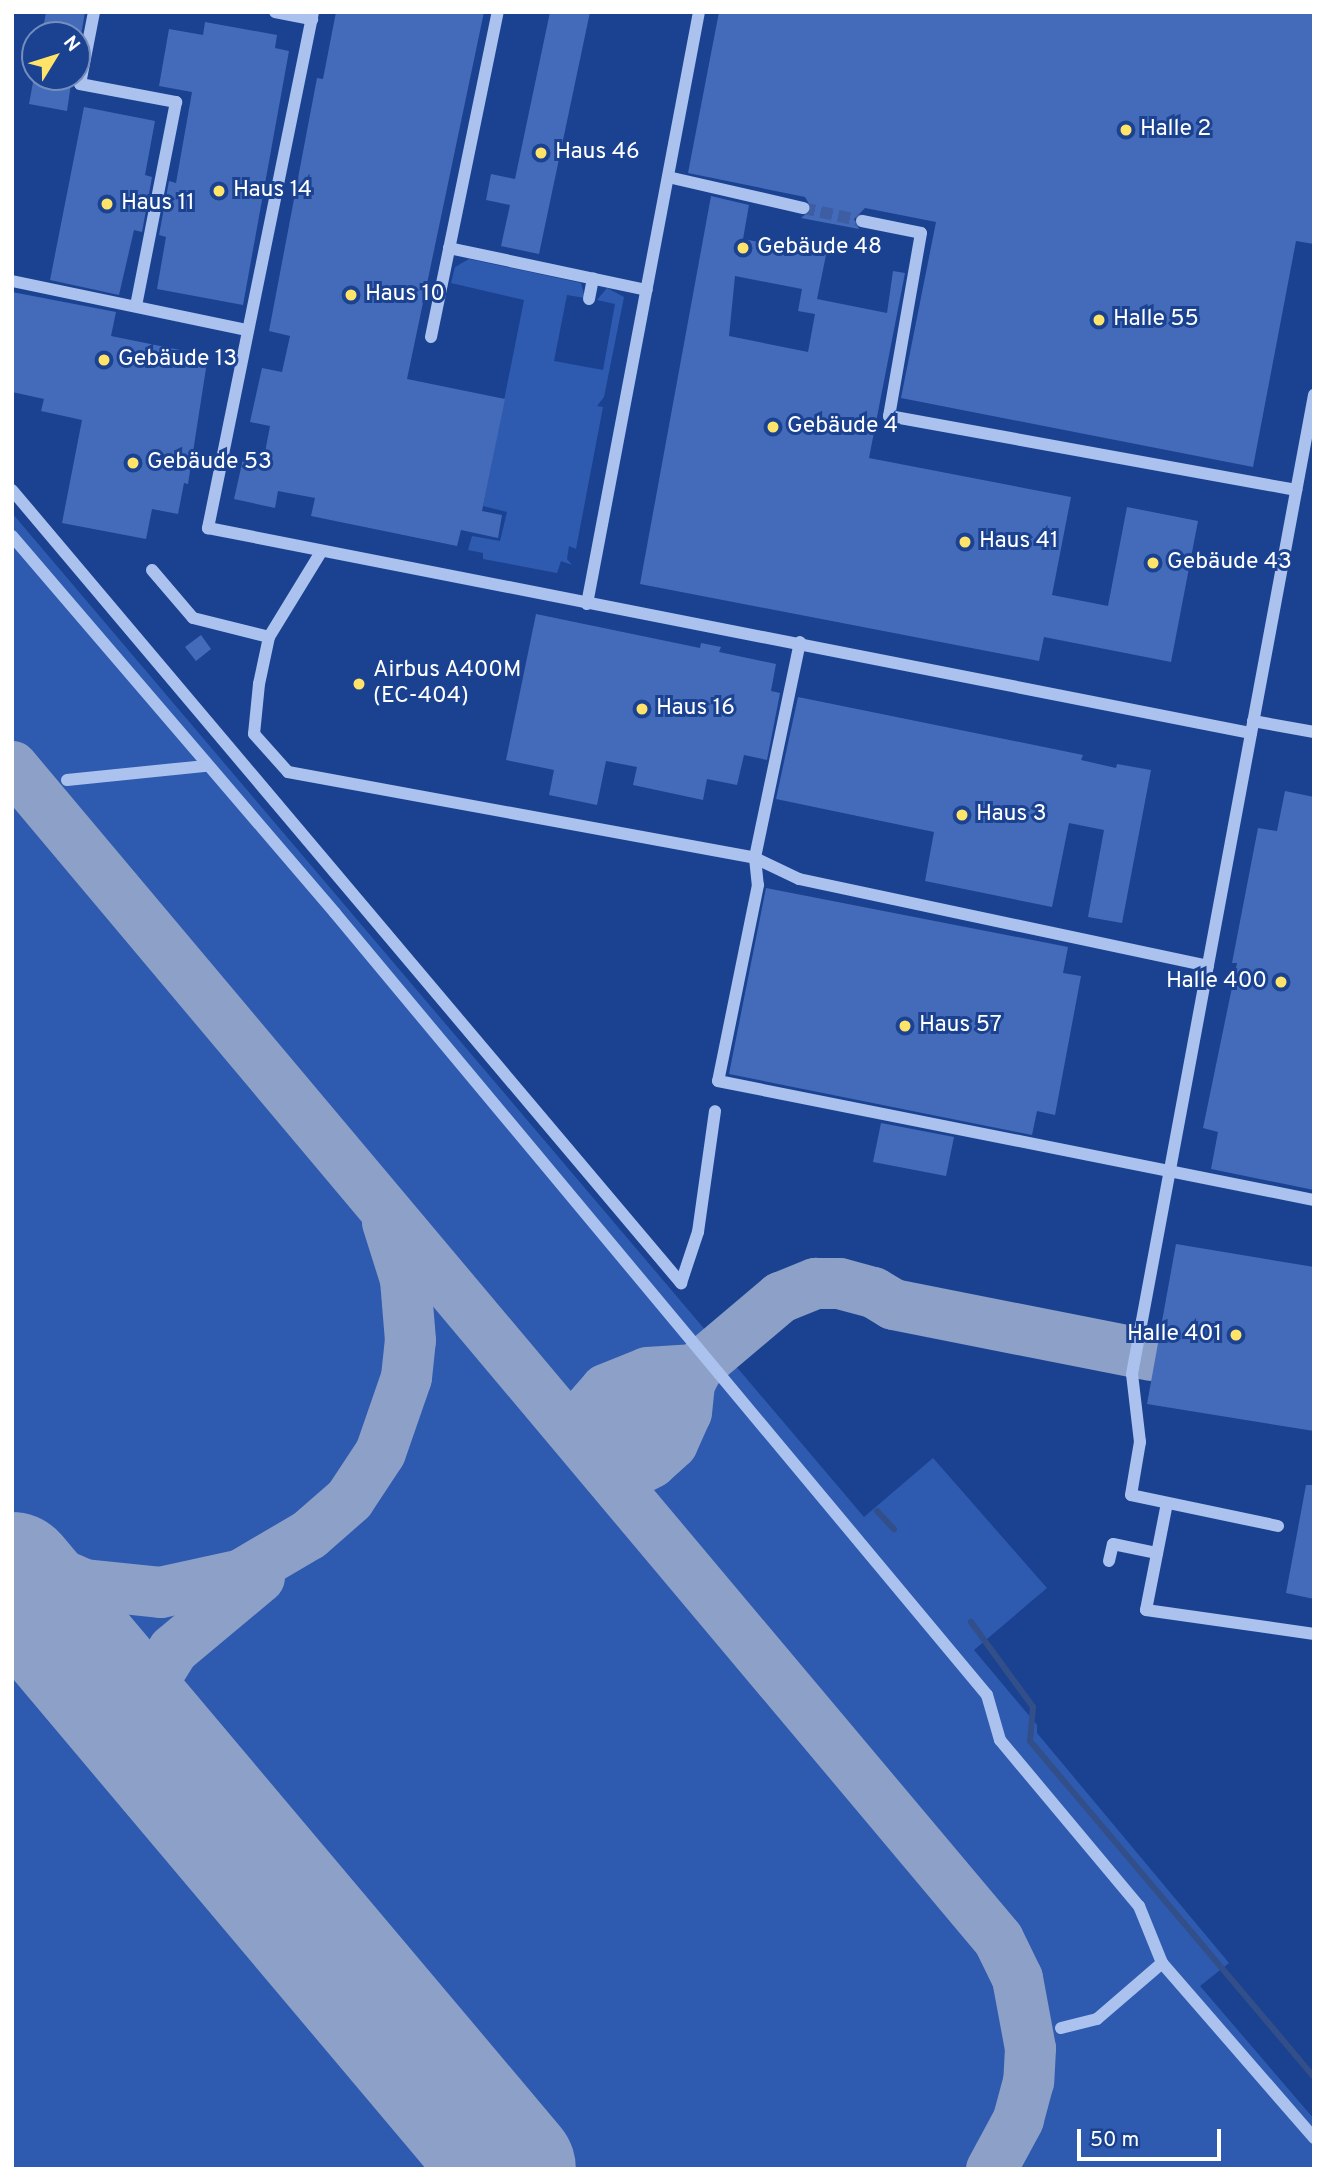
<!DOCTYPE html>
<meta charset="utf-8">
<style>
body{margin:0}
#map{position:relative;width:1326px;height:2181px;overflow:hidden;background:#1b4291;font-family:Overpass,sans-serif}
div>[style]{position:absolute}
.green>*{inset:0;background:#2e5baf}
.stream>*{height:6px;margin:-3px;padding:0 3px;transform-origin:3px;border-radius:3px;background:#334f8a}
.taxiway>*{height:51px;margin:-25.5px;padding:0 25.5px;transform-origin:25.5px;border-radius:25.5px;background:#8da0c8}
.runway>*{height:130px;margin:-65px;padding:0 65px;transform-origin:65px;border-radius:65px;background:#8da0c8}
.building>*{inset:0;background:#446bb9}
.minor-tunnel>*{height:12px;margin-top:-6px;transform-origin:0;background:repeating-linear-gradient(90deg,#3d5ea2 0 12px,transparent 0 18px)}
.minor>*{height:12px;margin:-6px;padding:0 6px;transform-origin:6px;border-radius:6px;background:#abc2ef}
.dots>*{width:19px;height:19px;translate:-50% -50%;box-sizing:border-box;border:4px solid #1b4291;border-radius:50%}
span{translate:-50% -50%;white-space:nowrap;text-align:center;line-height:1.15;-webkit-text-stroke:6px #1b4291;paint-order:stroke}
.poi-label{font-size:23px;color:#fff}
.left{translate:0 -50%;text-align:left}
.right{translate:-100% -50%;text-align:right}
.frame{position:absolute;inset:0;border:14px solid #fff;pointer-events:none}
.north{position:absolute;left:21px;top:21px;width:70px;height:70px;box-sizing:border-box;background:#1b4291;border:2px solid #768ebd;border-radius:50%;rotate:52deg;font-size:19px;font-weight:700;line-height:28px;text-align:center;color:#fff}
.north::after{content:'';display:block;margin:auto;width:24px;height:32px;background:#ffe469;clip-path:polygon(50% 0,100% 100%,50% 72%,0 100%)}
.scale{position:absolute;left:1077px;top:2129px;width:144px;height:32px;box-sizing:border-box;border:4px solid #fff;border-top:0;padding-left:9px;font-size:21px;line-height:24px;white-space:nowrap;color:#fff;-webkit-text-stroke:5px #1b4291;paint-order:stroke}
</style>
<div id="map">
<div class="green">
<div style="clip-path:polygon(469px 259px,581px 283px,585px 298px,567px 295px,554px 361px,603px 370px,615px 304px,597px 300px,607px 288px,624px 297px,604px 397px,597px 406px,603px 407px,576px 549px,569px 546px,567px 559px,572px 565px,561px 561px,557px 573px,483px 559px,483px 553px,468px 550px,472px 536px,500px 541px,507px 512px,483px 506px,524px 300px,451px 283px,455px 267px)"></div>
<div style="clip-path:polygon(12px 513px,864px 1517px,933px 1458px,1047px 1588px,974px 1650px,1037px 1725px,1037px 1733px,1229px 1963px,1200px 1986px,1314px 2119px,1314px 2169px,12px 2169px)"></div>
</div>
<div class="stream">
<div style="left:877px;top:1511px;width:25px;rotate:47deg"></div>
<div style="left:971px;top:1622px;width:105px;rotate:53.9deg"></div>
<div style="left:1033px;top:1707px;width:34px;rotate:95deg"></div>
<div style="left:1030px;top:1741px;width:440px;rotate:49.8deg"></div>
</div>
<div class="taxiway">
<div style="left:12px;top:766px;width:1532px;rotate:49.95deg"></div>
<div style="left:998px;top:1939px;width:43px;rotate:64deg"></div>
<div style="left:1017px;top:1978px;width:71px;rotate:79.5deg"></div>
<div style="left:1030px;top:2048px;width:33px;rotate:93deg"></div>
<div style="left:1028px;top:2081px;width:39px;rotate:105deg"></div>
<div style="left:1018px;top:2119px;width:57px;rotate:118.4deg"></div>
<div style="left:580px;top:1439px;width:29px;rotate:-78deg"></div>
<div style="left:586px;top:1411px;width:29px;rotate:-49deg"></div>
<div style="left:605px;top:1389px;width:45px;rotate:-22deg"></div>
<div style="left:647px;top:1372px;width:48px;rotate:-3.6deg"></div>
<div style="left:610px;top:1474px;width:16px;rotate:4deg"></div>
<div style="left:626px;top:1475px;width:28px;rotate:-27deg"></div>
<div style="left:651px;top:1462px;width:28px;rotate:-42deg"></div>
<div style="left:672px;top:1443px;width:34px;rotate:-66deg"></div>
<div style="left:686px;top:1412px;width:29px;rotate:-84deg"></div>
<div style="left:689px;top:1383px;width:17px;rotate:-62deg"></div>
<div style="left:612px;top:1477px;width:15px;rotate:-101deg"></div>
<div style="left:609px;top:1462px;width:31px;rotate:-71deg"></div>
<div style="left:619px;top:1433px;width:211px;rotate:-40.2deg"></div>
<div style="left:780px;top:1297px;width:38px;rotate:-22deg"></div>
<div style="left:815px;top:1283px;width:24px"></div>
<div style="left:839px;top:1283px;width:35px;rotate:15deg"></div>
<div style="left:873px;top:1292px;width:23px;rotate:31deg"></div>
<div style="left:893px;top:1304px;width:263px;rotate:11.2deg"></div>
<div style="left:12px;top:1553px;width:78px;rotate:23.3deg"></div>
<div style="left:84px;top:1584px;width:76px;rotate:6deg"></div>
<div style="left:160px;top:1592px;width:83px;rotate:-12.5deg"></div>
<div style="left:241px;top:1574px;width:79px;rotate:-30.5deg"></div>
<div style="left:309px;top:1534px;width:53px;rotate:-41.2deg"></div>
<div style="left:349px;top:1499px;width:56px;rotate:-56.6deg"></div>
<div style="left:380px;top:1452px;width:79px;rotate:-70.9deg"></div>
<div style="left:406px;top:1377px;width:37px;rotate:-84deg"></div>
<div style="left:410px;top:1340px;width:61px;rotate:-94.7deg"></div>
<div style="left:405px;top:1279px;width:60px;rotate:-107.5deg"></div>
<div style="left:177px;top:1772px;width:62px;rotate:-114.9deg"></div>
<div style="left:151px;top:1716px;width:44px;rotate:-80.8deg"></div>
<div style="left:158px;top:1673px;width:28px;rotate:-58deg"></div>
<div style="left:173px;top:1649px;width:112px;rotate:-39.9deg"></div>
</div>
<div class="runway">
<div style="left:12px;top:1577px;width:774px;rotate:49.87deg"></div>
</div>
<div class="building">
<div style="clip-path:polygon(46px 12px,85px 12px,81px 35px,42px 35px)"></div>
<div style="clip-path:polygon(336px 12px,484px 12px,407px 379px,505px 399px,482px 511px,502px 515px,498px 538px,461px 530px,457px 546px,311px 516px,315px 498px,278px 491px,275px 508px,234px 499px,243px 459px,263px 463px,270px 426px,250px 422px,262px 368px,282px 372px,290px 336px,269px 331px,317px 78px,323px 79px)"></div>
<div style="clip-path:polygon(550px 12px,590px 12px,539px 254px,501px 246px,510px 205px,486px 200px,491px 174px,515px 179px)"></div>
<div style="clip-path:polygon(719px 12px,1314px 12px,1314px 244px,1296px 241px,1253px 467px,901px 398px,936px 222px,865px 208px,854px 219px,859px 229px,801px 218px,812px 209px,805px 197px,688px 173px)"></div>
<div style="clip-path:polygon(205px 22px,277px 35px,275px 48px,289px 51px,243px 305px,157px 289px,166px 237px,159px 235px,169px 181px,176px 183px,192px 92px,159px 86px,169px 29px,203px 35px)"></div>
<div style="clip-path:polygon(34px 77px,72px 77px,67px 111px,29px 104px)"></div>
<div style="clip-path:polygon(84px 107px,155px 121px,145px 175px,152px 177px,142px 232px,134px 230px,119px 295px,50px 280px)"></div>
<div style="clip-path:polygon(evenodd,711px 196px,749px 205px,743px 239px,826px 255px,817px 299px,887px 313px,893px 271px,905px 273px,869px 458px,1071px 497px,1052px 595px,1108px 606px,1127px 507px,1198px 521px,1171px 662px,1044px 637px,1039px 661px,640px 584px,711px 196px,735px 276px,802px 289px,798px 311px,815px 314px,808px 352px,729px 336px,735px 276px)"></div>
<div style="clip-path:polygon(12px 292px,116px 312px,111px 336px,185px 351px,184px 358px,207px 362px,188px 484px,184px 483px,178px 514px,152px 509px,146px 539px,62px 523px,82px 420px,41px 411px,44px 399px,12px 392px)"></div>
<div style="clip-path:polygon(536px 614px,700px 648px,701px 643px,721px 647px,719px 652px,776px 664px,771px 691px,780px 693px,767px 760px,744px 755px,737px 785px,707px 779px,703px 800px,633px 785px,637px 767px,606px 761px,597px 805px,549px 795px,554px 770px,506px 760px)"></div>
<div style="clip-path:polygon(201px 635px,211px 649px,196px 661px,185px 647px)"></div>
<div style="clip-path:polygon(798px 697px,1083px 755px,1081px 760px,1116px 768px,1117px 764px,1151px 770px,1122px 923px,1088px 917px,1104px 830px,1069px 823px,1052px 907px,925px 881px,934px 832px,776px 799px)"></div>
<div style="clip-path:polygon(1285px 791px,1314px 797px,1314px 1190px,1211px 1169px,1218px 1132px,1203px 1128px,1237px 963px,1232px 963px,1258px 828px,1277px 831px)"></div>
<div style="clip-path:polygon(766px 888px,1068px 947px,1063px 973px,1081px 976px,1055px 1115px,1037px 1111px,1032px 1135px,729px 1074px)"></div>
<div style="clip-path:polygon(881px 1123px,954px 1137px,946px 1176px,873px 1162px)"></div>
<div style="clip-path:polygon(1176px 1244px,1314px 1267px,1314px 1431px,1147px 1404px)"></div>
<div style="clip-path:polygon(1306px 1485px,1314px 1485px,1314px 1599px,1286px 1593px)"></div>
</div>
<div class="minor-tunnel">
<div style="left:803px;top:208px;width:60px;rotate:12.4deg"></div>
</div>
<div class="minor">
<div style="left:94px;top:12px;width:73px;rotate:101deg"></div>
<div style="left:80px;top:84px;width:98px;rotate:10.6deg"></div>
<div style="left:176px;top:102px;width:207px;rotate:101.1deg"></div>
<div style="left:275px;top:12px;width:38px;rotate:11deg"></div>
<div style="left:313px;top:12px;width:527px;rotate:101.5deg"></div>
<div style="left:208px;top:528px;width:1063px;rotate:11.12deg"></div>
<div style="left:668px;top:177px;width:139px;rotate:12.9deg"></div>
<div style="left:862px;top:221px;width:60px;rotate:11.5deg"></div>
<div style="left:921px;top:233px;width:186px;rotate:99.9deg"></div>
<div style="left:889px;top:416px;width:414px;rotate:10.3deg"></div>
<div style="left:449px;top:248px;width:202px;rotate:12deg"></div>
<div style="left:12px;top:281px;width:239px;rotate:11.8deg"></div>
<div style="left:589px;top:299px;width:21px;rotate:-79deg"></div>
<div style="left:431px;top:337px;width:332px;rotate:-78.4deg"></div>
<div style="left:12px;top:490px;width:1038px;rotate:49.85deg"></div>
<div style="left:681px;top:1283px;width:54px;rotate:-71.6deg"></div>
<div style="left:698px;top:1232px;width:122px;rotate:-82deg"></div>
<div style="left:12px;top:536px;width:496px;rotate:49.4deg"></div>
<div style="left:335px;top:913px;width:1018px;rotate:50.18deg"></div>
<div style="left:987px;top:1695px;width:47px;rotate:73.9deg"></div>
<div style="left:1000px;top:1740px;width:217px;rotate:50.1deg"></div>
<div style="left:1139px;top:1906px;width:61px;rotate:68deg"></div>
<div style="left:1162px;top:1963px;width:232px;rotate:49deg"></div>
<div style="left:321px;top:552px;width:100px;rotate:121.5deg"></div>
<div style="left:269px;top:637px;width:48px;rotate:102deg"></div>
<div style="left:259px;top:684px;width:50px;rotate:95.7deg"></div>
<div style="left:254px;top:734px;width:51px;rotate:48.2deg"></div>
<div style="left:288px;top:772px;width:475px;rotate:10.4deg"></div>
<div style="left:755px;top:858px;width:49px;rotate:25.5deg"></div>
<div style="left:799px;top:879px;width:418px;rotate:12deg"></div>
<div style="left:152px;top:570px;width:63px;rotate:49.5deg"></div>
<div style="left:193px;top:618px;width:78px;rotate:14deg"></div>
<div style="left:587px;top:604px;width:603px;rotate:-79.29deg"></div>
<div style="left:800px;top:642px;width:221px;rotate:101.8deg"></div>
<div style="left:755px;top:858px;width:27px;rotate:84deg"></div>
<div style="left:758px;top:885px;width:200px;rotate:101.5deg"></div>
<div style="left:718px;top:1081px;width:608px;rotate:11.29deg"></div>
<div style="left:1253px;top:721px;width:62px;rotate:10.2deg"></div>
<div style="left:67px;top:780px;width:140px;rotate:-5.8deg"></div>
<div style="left:1167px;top:1503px;width:109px;rotate:101.1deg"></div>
<div style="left:1146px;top:1610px;width:170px;rotate:8.1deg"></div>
<div style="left:1278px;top:1526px;width:150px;rotate:-168.1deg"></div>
<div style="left:1131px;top:1495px;width:54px;rotate:-80.4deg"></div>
<div style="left:1140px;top:1442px;width:68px;rotate:-96.7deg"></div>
<div style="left:1132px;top:1374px;width:996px;rotate:-79.47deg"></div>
<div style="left:1109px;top:1561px;width:17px;rotate:-77deg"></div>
<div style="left:1113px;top:1544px;width:45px;rotate:11.6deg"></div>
<div style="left:1061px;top:2028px;width:37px;rotate:-14deg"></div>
<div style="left:1097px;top:2019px;width:86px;rotate:-40.7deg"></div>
</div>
<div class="dots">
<div style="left:1126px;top:130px;background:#ffe469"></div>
<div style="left:541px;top:153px;background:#ffe469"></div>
<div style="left:219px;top:191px;background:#ffe469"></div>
<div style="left:107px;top:204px;background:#ffe469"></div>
<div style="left:743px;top:248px;background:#ffe469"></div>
<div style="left:351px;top:295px;background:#ffe469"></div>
<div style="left:1099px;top:320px;background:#ffe469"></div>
<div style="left:104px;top:360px;background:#ffe469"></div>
<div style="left:773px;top:427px;background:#ffe469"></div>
<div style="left:133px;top:463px;background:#ffe469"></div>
<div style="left:965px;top:542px;background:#ffe469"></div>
<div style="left:1153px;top:563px;background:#ffe469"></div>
<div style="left:359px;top:684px;background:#ffe469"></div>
<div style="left:642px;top:709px;background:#ffe469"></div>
<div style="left:962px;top:815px;background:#ffe469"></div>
<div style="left:1281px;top:982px;background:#ffe469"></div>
<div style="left:905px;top:1026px;background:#ffe469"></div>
<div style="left:1236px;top:1335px;background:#ffe469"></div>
</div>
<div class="poi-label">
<span class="left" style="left:1140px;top:130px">Halle 2</span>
<span class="left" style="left:555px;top:153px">Haus 46</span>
<span class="left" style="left:233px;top:191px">Haus 14</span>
<span class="left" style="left:121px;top:204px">Haus 11</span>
<span class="left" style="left:757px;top:248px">Gebäude 48</span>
<span class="left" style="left:365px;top:295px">Haus 10</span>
<span class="left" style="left:1113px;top:320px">Halle 55</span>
<span class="left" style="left:118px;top:360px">Gebäude 13</span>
<span class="left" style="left:787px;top:427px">Gebäude 4</span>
<span class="left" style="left:147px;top:463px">Gebäude 53</span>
<span class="left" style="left:979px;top:542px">Haus 41</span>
<span class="left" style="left:1167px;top:563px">Gebäude 43</span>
<span class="left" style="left:373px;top:684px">Airbus A400M<br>(EC-404)</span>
<span class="left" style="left:656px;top:709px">Haus 16</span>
<span class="left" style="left:976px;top:815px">Haus 3</span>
<span class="right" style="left:1267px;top:982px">Halle 400</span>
<span class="left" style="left:919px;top:1026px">Haus 57</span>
<span class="right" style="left:1222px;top:1335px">Halle 401</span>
</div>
<div class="frame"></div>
<div class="north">N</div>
<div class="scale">50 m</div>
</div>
